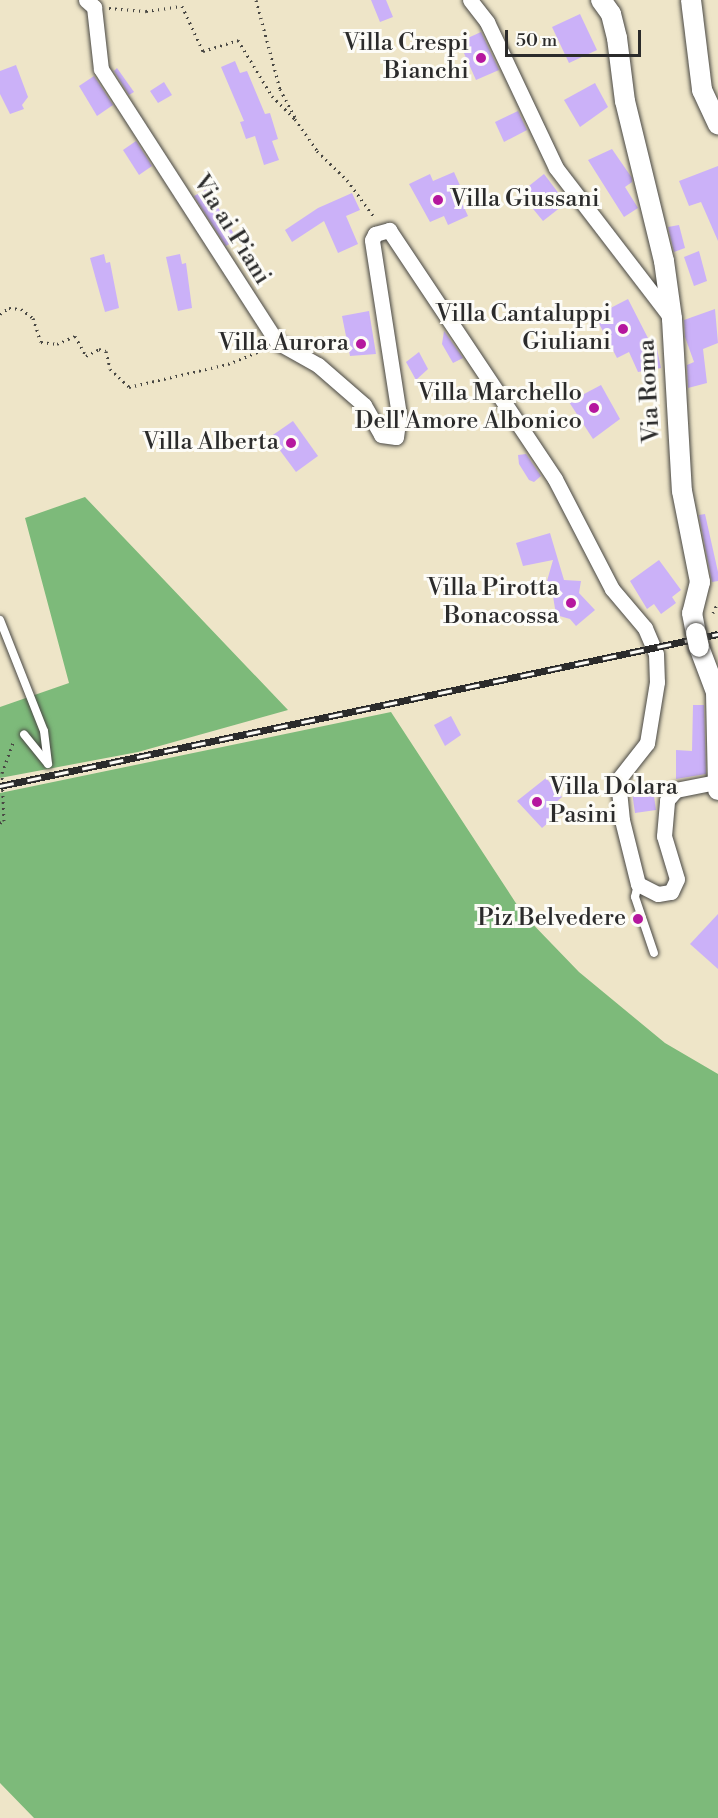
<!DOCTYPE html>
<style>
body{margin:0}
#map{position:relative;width:718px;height:1818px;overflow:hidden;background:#eee5c8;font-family:"Libre Bodoni",serif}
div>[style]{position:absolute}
.forest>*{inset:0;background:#7dba7a}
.building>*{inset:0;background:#cbb1f8}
.path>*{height:3px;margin-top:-1.5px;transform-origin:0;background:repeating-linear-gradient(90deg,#484743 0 1.5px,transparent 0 6px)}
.roads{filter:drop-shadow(0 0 2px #484743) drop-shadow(0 0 2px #484743)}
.service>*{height:8px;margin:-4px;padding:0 4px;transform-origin:4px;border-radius:4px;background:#fff}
.minor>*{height:15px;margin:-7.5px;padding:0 7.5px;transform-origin:7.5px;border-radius:7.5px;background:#fff}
.tertiary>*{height:20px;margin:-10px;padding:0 10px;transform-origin:10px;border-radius:10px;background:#fff}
.rail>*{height:7px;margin-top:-3.5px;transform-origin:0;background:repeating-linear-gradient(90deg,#fdfcf7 0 14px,#2b2b2b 0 28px);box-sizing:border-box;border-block:2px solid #2b2b2b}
.bridges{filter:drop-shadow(0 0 2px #484743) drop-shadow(0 0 2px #484743)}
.tertiary-bridge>*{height:20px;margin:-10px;padding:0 10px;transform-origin:10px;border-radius:10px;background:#fff}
.dots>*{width:16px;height:16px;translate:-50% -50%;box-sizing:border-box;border:3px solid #fdfcf7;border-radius:50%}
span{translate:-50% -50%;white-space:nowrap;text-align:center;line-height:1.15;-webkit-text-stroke:6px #fdfcf7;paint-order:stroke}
.poi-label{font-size:24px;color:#2b2b2b}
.right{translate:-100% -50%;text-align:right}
.left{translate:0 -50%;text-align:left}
.street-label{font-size:24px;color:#2b2b2b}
.scale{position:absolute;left:505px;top:30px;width:136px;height:27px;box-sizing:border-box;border:3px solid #2b2b2b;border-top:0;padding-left:8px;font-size:18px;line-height:21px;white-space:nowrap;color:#2b2b2b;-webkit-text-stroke:4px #fdfcf7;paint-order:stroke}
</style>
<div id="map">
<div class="forest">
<div style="clip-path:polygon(85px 497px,288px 710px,138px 752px,0 778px,0 707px,69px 683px,25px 518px)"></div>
<div style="clip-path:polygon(391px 712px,523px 914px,579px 972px,665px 1043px,718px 1074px,718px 1818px,34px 1818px,0 1783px,0 793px)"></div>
</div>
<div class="building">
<div style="clip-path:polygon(371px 0,386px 0,393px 17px,380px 22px)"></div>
<div style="clip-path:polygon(580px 14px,597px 50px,569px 63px,552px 27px)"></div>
<div style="clip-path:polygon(481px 32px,499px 70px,476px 80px,459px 42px)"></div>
<div style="clip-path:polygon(235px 61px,240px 73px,247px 71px,265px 114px,270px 113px,278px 139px,272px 141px,279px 160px,264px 165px,255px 136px,246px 139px,240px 122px,244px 121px,221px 67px)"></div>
<div style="clip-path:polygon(16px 65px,28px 97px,22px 105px,24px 109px,10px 114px,0 94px,0 71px)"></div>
<div style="clip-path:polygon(117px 68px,134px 92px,129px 95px,114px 71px)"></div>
<div style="clip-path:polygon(94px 76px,113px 105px,97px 116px,79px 86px)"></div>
<div style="clip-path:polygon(164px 82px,172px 95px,158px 103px,150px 91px)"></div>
<div style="clip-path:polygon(595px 83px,608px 107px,580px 127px,564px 100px)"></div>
<div style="clip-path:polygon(518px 111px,527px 130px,504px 142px,495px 122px)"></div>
<div style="clip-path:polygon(136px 141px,152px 166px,139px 175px,123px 150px)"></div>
<div style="clip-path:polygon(612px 149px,632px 178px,632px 182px,625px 187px,638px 208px,624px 217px,588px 160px)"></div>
<div style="clip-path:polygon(718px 166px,718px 241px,701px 202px,689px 206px,679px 181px)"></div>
<div style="clip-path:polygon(454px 172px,462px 190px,457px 192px,468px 216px,448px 225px,444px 216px,430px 222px,409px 184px,430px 174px,433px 181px)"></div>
<div style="clip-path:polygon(544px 174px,566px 203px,543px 221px,520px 193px)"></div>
<div style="clip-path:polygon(207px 189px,237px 239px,226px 246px,194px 196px)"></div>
<div style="clip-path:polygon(352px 193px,360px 210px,346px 216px,358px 244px,338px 253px,324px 221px,292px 242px,285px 230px,318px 208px)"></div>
<div style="clip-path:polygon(679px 225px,685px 248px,674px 252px,668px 227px)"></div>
<div style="clip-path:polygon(699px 251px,707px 281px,694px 286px,684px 257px)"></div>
<div style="clip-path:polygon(104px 254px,106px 263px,110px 262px,119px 308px,105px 312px,90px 258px)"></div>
<div style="clip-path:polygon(180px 254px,182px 264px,186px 263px,192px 308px,178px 311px,166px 257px)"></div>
<div style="clip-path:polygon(628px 299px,650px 342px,655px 339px,661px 368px,638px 372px,629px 352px,617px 358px,595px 316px)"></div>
<div style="clip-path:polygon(715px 309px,718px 343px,703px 349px,707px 383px,688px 388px,687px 365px,694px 362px,685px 337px,684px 320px)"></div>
<div style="clip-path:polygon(369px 311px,376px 354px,350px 356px,342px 316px)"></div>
<div style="clip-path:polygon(444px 331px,463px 358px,453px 363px,442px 344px)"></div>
<div style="clip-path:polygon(419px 352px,428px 369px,416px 380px,406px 362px)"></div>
<div style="clip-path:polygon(601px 385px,620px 419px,593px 439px,569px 402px)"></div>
<div style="clip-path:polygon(293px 421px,318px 456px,296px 472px,270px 437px)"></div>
<div style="clip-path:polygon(526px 454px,541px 476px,534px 482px,529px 480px,519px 464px,518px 455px)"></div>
<div style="clip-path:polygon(705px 514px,718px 572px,718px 581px,712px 582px,699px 515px)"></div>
<div style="clip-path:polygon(550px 533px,564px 580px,581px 581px,579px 593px,595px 610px,576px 626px,570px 619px,556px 615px,553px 596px,545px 588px,553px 560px,523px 566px,516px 543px)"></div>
<div style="clip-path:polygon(659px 560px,681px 590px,672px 597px,676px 603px,661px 614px,654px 604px,647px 609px,630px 581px)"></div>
<div style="clip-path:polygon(693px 705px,704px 705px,706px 774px,676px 779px,676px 750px,692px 751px)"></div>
<div style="clip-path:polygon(451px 716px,461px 735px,445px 746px,434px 725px)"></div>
<div style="clip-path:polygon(546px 778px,562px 797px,555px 803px,562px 811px,542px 828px,517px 801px)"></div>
<div style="clip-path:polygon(652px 782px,656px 810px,635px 813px,631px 785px)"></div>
<div style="clip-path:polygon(718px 914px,718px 969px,690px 944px)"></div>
</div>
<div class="path">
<div style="left:256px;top:0;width:92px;rotate:74.9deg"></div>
<div style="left:280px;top:89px;width:32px;rotate:62deg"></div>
<div style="left:109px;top:8px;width:37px;rotate:5deg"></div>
<div style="left:146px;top:11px;width:36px;rotate:-8deg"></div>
<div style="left:182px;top:6px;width:50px;rotate:65deg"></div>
<div style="left:203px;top:51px;width:37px;rotate:-17deg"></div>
<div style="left:238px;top:40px;width:66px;rotate:58.7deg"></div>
<div style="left:272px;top:96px;width:33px;rotate:45deg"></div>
<div style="left:295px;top:119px;width:39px;rotate:55deg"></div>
<div style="left:317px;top:151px;width:42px;rotate:44deg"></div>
<div style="left:347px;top:180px;width:47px;rotate:53.6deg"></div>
<div style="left:0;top:314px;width:11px;rotate:-34deg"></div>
<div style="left:9px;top:308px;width:12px;rotate:5deg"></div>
<div style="left:21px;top:309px;width:15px;rotate:37deg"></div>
<div style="left:33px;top:318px;width:25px;rotate:72deg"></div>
<div style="left:41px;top:342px;width:16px;rotate:7deg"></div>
<div style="left:57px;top:344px;width:20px;rotate:-24deg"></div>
<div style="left:75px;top:336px;width:23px;rotate:61deg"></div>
<div style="left:86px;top:356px;width:15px;rotate:-28deg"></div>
<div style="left:99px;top:349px;width:7px;rotate:16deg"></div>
<div style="left:106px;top:351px;width:18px;rotate:77deg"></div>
<div style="left:110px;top:369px;width:26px;rotate:43deg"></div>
<div style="left:129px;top:387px;width:102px;rotate:-13.1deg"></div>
<div style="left:228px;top:364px;width:37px;rotate:-22deg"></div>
<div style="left:713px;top:613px;width:12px;rotate:-66deg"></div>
<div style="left:0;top:823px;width:4px;rotate:-27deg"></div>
<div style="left:4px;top:821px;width:48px;rotate:-92.4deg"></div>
<div style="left:2px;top:773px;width:33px;rotate:-70deg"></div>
</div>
<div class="roads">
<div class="service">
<div style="left:0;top:620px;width:119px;rotate:68.4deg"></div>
<div style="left:44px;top:731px;width:33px;rotate:83deg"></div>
<div style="left:48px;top:764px;width:38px;rotate:-129deg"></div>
<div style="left:638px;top:884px;width:13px;rotate:103deg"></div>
<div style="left:635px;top:897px;width:59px;rotate:71.3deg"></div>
</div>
<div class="minor">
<div style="left:86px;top:0;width:11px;rotate:41deg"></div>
<div style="left:94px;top:7px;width:62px;rotate:83.6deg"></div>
<div style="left:101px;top:69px;width:325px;rotate:57.2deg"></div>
<div style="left:277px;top:342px;width:47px;rotate:29.3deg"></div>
<div style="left:318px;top:365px;width:61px;rotate:41deg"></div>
<div style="left:364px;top:405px;width:34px;rotate:60deg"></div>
<div style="left:381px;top:435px;width:15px;rotate:8deg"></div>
<div style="left:396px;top:437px;width:22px;rotate:-82deg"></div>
<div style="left:399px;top:415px;width:177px;rotate:-98.8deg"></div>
<div style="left:372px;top:240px;width:7px;rotate:-63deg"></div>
<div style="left:375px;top:234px;width:15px;rotate:-16deg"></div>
<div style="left:389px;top:230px;width:299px;rotate:56.3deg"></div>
<div style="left:555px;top:479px;width:124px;rotate:62.6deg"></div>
<div style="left:612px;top:589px;width:51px;rotate:49.8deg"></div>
<div style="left:645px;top:628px;width:28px;rotate:67deg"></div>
<div style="left:656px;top:654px;width:28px;rotate:88deg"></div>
<div style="left:657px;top:682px;width:62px;rotate:99.3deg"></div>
<div style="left:647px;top:743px;width:47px;rotate:128.1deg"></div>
<div style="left:618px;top:780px;width:40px;rotate:84.3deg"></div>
<div style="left:622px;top:820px;width:66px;rotate:76deg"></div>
<div style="left:638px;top:884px;width:22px;rotate:27deg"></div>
<div style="left:658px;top:894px;width:13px;rotate:-9deg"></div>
<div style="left:671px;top:892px;width:14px;rotate:-65deg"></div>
<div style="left:677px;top:879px;width:45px;rotate:-106.8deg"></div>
<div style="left:664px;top:836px;width:36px;rotate:-85deg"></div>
<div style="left:667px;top:800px;width:13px;rotate:-48deg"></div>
<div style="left:676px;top:790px;width:41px;rotate:-11.3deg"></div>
<div style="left:470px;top:0;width:28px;rotate:52deg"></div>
<div style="left:487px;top:22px;width:161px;rotate:64.7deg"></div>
<div style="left:556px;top:168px;width:190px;rotate:52.5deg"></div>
</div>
<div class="tertiary">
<div style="left:601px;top:0;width:17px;rotate:54deg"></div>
<div style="left:611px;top:14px;width:25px;rotate:76deg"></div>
<div style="left:617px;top:38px;width:64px;rotate:82.8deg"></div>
<div style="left:625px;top:101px;width:165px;rotate:76.3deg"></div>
<div style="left:664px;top:261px;width:59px;rotate:82.1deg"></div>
<div style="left:672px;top:319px;width:172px;rotate:86.7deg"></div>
<div style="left:682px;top:491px;width:93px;rotate:78.8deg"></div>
<div style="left:700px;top:582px;width:32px;rotate:104deg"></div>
<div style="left:692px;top:613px;width:20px;rotate:79deg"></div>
<div style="left:691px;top:0;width:91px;rotate:83deg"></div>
<div style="left:702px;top:90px;width:38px;rotate:65deg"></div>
<div style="left:699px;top:647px;width:48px;rotate:69.3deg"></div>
<div style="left:716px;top:692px;width:98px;rotate:88.8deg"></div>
</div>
</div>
<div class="rail">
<div style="left:0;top:786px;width:734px;rotate:-11.95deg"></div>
</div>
<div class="bridges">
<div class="tertiary-bridge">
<div style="left:696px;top:633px;width:14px;rotate:78deg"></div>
</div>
</div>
<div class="dots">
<div style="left:481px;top:58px;background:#b5179e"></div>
<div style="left:438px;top:200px;background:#b5179e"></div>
<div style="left:623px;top:329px;background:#b5179e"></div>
<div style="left:361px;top:344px;background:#b5179e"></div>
<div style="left:594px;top:408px;background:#b5179e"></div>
<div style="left:291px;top:443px;background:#b5179e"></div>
<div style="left:571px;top:603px;background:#b5179e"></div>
<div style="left:537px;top:802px;background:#b5179e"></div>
<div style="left:638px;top:919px;background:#b5179e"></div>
</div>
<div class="poi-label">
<span class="right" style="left:469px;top:58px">Villa Crespi<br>Bianchi</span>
<span class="left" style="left:450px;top:200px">Villa Giussani</span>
<span class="right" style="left:611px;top:329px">Villa Cantaluppi<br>Giuliani</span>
<span class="right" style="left:349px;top:344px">Villa Aurora</span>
<span class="right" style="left:582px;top:408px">Villa Marchello<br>Dell'Amore Albonico</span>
<span class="right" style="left:279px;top:443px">Villa Alberta</span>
<span class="right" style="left:559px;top:603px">Villa Pirotta<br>Bonacossa</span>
<span class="left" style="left:549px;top:802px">Villa Dolara<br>Pasini</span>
<span class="right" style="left:626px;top:919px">Piz Belvedere</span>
</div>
<div class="street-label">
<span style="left:231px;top:230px;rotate:58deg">Via ai Piani</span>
<span style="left:650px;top:391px;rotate:-93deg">Via Roma</span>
</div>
<div class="scale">50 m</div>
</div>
